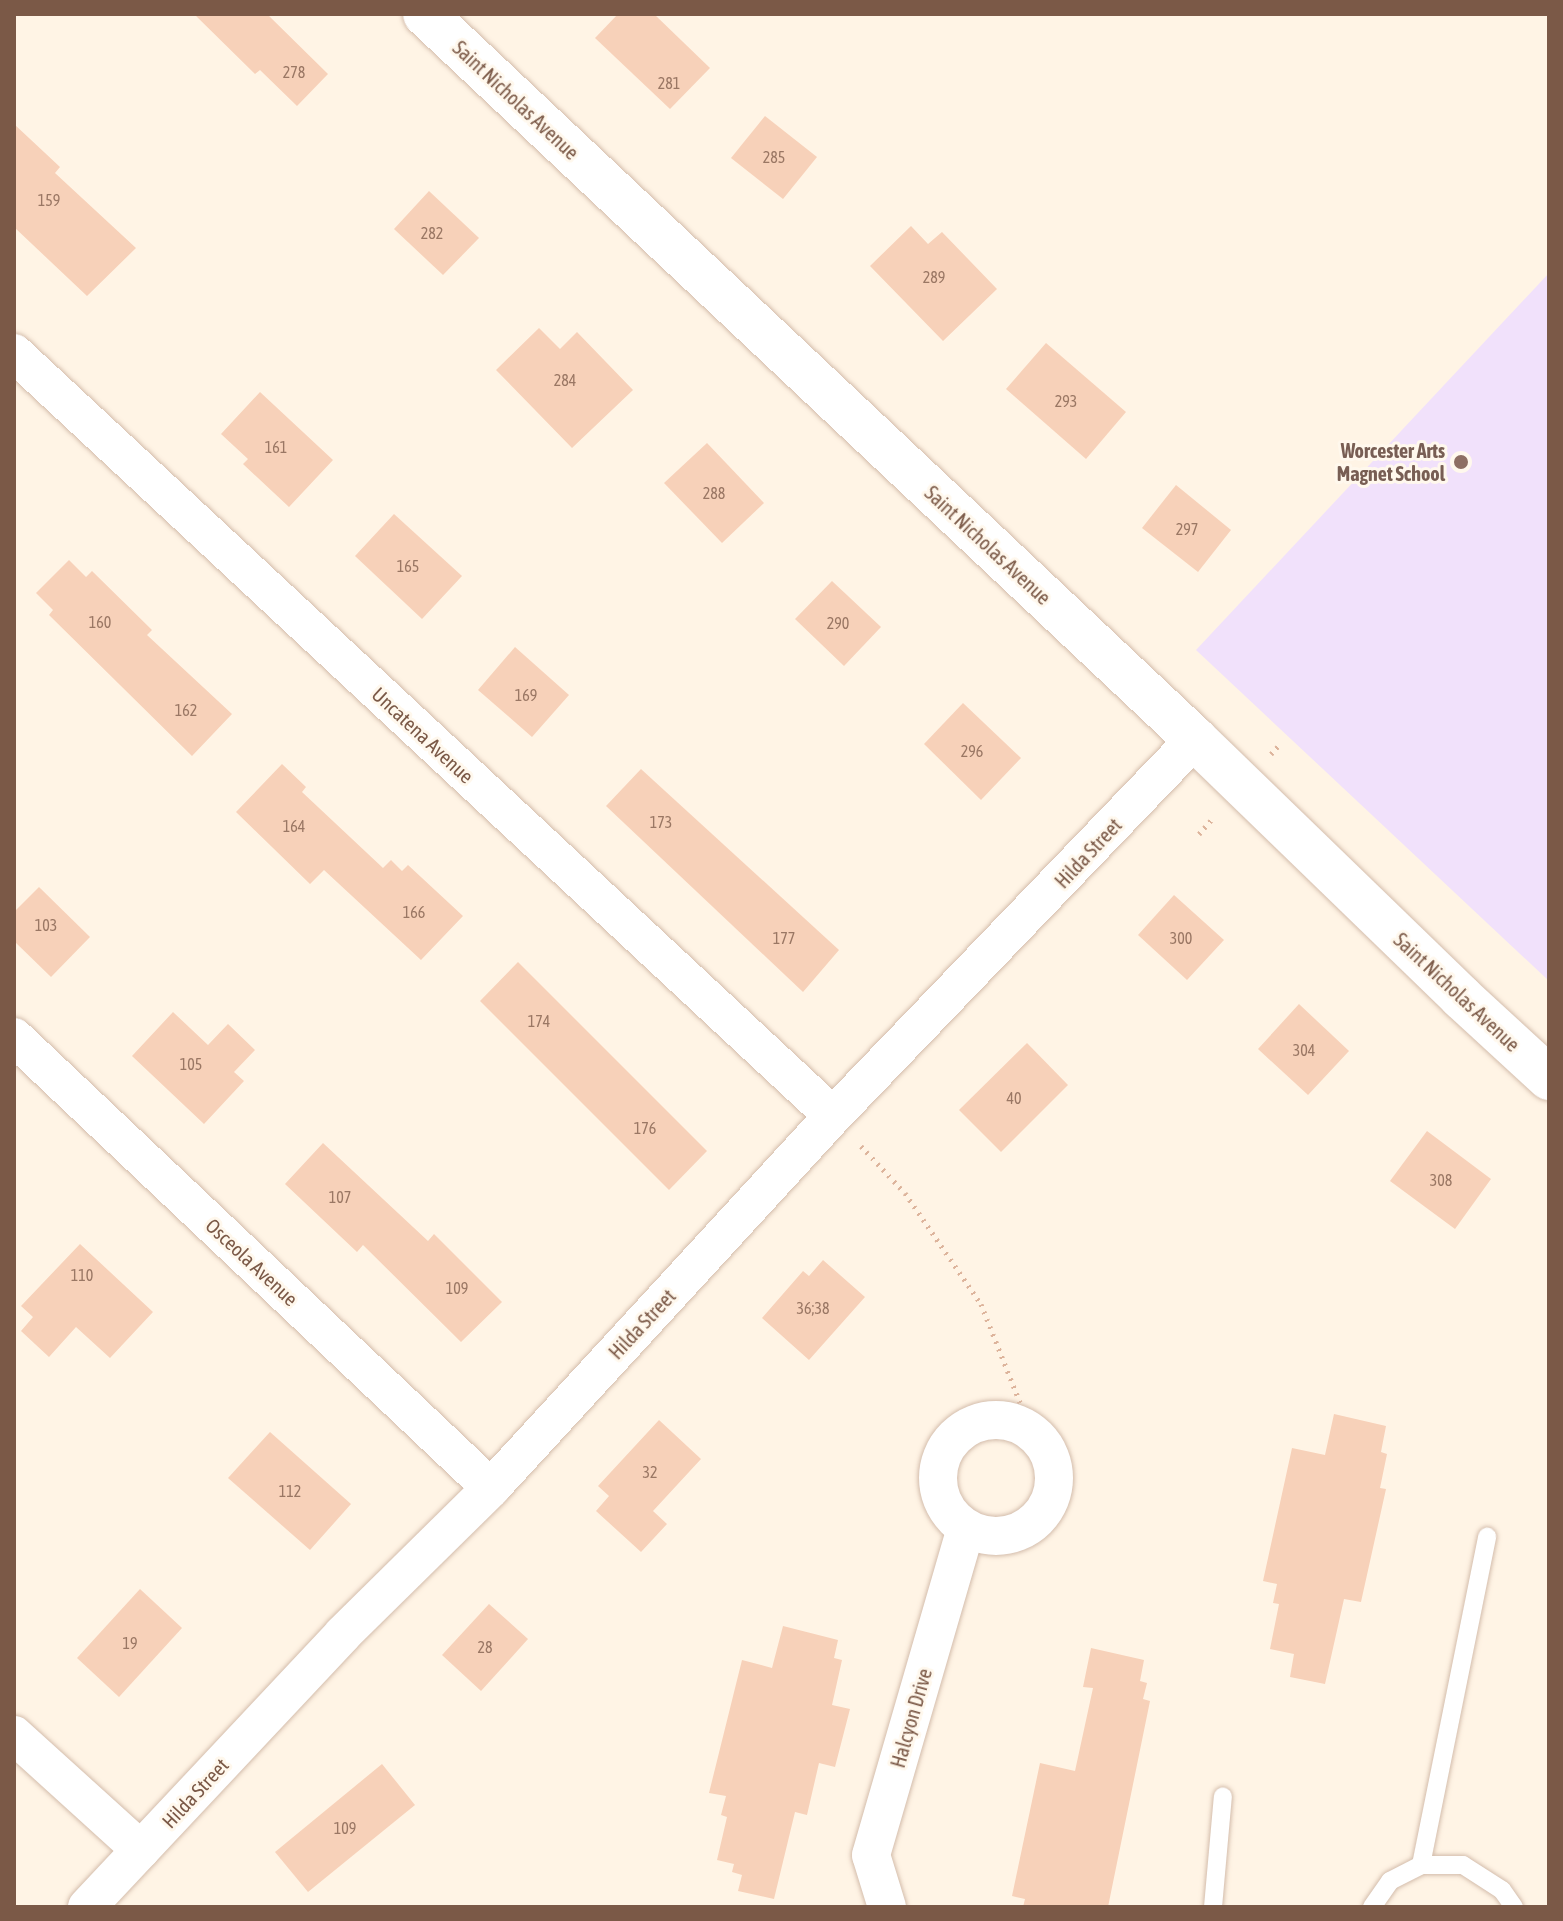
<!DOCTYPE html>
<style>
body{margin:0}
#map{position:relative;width:1563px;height:1921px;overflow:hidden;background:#fff4e5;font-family:"Asap Condensed",sans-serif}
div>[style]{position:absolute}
.education>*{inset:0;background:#f1e1fb}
.building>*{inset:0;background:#f7d1b9}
.path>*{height:5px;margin-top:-2.5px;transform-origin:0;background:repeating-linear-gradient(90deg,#ddb49c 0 2px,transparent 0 8px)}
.roads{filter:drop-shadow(0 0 2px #d4bdac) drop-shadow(0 0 2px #d4bdac)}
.lane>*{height:18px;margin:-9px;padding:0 9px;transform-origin:9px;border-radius:9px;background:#fff}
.street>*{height:38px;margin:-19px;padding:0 19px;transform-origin:19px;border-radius:19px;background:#fff}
.street>.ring{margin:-19px;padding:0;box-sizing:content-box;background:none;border:38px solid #fff;border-radius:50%}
.secondary>*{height:44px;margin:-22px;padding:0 22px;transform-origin:22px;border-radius:22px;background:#fff}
.dots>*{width:22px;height:22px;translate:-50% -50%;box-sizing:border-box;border:4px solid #fff8ed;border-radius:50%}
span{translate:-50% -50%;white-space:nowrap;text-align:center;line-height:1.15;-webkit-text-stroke:6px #fff8ed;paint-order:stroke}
.number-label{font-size:16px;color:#9a7764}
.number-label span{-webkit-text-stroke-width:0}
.street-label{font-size:20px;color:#7b5947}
.education-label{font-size:20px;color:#785e54;font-weight:700}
.right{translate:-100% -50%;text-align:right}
.frame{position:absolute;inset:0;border:16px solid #7b5947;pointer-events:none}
</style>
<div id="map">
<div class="education">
<div style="clip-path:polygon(1549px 273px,1549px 981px,1196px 650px)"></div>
</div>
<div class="building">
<div style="clip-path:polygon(194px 14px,267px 14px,328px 74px,297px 106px,260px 70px,255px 74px)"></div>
<div style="clip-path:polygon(618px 14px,654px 14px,710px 68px,670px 109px,595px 38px)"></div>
<div style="clip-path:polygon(765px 116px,817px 157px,783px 199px,731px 158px)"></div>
<div style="clip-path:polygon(14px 124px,60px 167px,55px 173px,136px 248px,87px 296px,14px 227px)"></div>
<div style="clip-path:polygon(429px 191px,479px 238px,443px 275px,394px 229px)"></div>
<div style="clip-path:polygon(911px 226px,928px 244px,942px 232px,997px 289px,943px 341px,870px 266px)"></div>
<div style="clip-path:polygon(539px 328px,560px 349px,577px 332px,633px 390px,572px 448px,496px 370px)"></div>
<div style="clip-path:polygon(1046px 343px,1126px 412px,1086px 459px,1006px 389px)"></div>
<div style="clip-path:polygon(260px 392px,333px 460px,289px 507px,243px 464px,248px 459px,221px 434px)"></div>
<div style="clip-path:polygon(707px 443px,764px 503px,722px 543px,664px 483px)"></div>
<div style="clip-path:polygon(1176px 485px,1231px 530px,1198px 572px,1142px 528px)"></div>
<div style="clip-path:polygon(394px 514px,462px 576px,422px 619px,355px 556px)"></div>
<div style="clip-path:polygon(69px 560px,86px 577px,92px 571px,152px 630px,147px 635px,232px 714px,192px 756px,49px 615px,53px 610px,36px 593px)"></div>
<div style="clip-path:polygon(832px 581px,881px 627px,844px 666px,795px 619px)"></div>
<div style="clip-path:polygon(515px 647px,569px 695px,532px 737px,478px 690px)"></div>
<div style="clip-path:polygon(963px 703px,1021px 758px,981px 800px,924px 744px)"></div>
<div style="clip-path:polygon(282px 764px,306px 787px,302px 792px,383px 868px,391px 860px,402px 871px,408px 865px,463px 916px,421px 960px,324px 870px,310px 884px,236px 812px)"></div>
<div style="clip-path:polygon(641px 769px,839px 950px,803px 992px,606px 806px)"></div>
<div style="clip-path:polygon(39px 887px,90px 937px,51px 977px,14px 941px,14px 912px)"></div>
<div style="clip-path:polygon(1174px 895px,1224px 940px,1187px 980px,1138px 935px)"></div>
<div style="clip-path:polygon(518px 962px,707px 1151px,669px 1190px,480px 1001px)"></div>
<div style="clip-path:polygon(1299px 1004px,1349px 1051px,1308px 1095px,1258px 1049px)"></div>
<div style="clip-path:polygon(173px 1012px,208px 1045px,228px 1024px,255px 1050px,234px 1072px,244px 1081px,204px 1124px,132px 1056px)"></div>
<div style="clip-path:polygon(1027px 1043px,1068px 1085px,1001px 1152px,959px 1110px)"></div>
<div style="clip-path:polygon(1427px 1131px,1491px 1179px,1455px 1229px,1390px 1181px)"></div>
<div style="clip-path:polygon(323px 1143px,428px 1241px,434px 1234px,502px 1302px,461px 1342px,363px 1245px,357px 1252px,285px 1184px)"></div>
<div style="clip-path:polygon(80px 1244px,153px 1312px,110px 1358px,76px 1327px,49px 1357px,21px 1331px,33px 1317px,21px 1306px)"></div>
<div style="clip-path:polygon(823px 1260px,865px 1297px,809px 1360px,762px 1318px,803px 1271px,809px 1276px)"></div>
<div style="clip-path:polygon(1334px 1414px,1386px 1426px,1381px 1452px,1387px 1454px,1380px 1488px,1386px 1489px,1361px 1602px,1344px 1599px,1325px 1684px,1290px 1677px,1294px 1654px,1270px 1649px,1279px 1604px,1273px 1603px,1277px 1584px,1263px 1581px,1292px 1448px,1325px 1455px)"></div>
<div style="clip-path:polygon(659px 1420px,701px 1459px,653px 1511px,667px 1524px,641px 1552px,596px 1511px,609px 1496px,598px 1486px)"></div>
<div style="clip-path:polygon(270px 1432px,351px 1504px,310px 1550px,228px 1478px)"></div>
<div style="clip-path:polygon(140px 1589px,182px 1628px,119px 1697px,77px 1658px)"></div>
<div style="clip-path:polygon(489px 1604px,528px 1639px,481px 1691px,442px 1655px)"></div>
<div style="clip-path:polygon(783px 1626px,838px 1640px,834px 1658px,842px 1660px,832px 1705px,850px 1709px,835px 1767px,819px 1763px,807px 1815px,795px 1812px,774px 1899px,738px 1891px,742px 1875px,732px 1872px,734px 1864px,717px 1860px,727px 1817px,721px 1815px,726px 1796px,709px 1793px,742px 1660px,772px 1668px)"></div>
<div style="clip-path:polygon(1091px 1648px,1144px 1660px,1140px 1681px,1147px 1683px,1143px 1699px,1150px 1701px,1108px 1907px,1023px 1907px,1025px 1899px,1012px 1896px,1040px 1763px,1075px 1771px,1093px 1688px,1083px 1687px)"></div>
<div style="clip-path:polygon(382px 1764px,415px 1805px,308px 1892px,275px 1852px)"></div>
</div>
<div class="path">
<div style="left:1271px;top:754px;width:15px;rotate:-48deg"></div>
<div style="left:1199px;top:834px;width:21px;rotate:-49deg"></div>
<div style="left:861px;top:1146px;width:64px;rotate:46.9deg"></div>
<div style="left:905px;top:1193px;width:135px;rotate:55.6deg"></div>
<div style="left:981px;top:1304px;width:136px;rotate:68.4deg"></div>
</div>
<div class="roads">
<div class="lane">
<div style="left:1421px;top:1865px;width:335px;rotate:-78.6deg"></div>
<div style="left:1213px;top:1907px;width:111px;rotate:-84.9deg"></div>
<div style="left:1372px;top:1907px;width:32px;rotate:-55deg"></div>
<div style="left:1390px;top:1881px;width:35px;rotate:-27deg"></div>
<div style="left:1421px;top:1865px;width:42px"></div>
<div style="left:1463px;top:1865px;width:46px;rotate:32.7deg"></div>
<div style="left:1502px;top:1890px;width:21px;rotate:55deg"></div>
</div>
<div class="street">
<div style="left:14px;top:353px;width:1119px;rotate:42.97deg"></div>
<div style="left:14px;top:1037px;width:656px;rotate:43.4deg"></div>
<div class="ring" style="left:938px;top:1420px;width:78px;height:78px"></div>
<div style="left:14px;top:1735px;width:171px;rotate:42.2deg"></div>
<div style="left:87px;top:1907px;width:374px;rotate:-46.8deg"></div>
<div style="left:343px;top:1634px;width:208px;rotate:-44.6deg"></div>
<div style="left:491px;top:1488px;width:505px;rotate:-47.41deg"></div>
<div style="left:833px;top:1116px;width:523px;rotate:-46.16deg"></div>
<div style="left:887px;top:1907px;width:54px;rotate:-107.1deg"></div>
<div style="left:871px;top:1855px;width:340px;rotate:-73.8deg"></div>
</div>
<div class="secondary">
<div style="left:425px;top:14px;width:1058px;rotate:43.28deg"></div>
<div style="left:1195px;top:739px;width:371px;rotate:44.1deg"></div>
<div style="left:1461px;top:997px;width:120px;rotate:42.6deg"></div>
</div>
</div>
<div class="dots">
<div style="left:1461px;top:462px;background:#8d6e63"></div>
</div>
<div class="number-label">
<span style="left:294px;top:72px">278</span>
<span style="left:669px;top:83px">281</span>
<span style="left:774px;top:157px">285</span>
<span style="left:49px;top:200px">159</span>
<span style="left:432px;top:233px">282</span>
<span style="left:934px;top:277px">289</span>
<span style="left:565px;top:380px">284</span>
<span style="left:1066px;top:401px">293</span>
<span style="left:276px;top:447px">161</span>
<span style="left:714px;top:493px">288</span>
<span style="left:1187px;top:529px">297</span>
<span style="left:408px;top:566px">165</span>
<span style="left:100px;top:622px">160</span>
<span style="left:838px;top:623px">290</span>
<span style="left:526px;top:695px">169</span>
<span style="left:186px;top:710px">162</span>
<span style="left:972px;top:751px">296</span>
<span style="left:661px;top:822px">173</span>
<span style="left:294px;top:826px">164</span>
<span style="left:414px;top:912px">166</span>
<span style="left:46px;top:925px">103</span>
<span style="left:784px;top:938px">177</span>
<span style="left:1181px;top:938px">300</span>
<span style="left:539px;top:1021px">174</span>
<span style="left:1304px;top:1050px">304</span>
<span style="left:191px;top:1064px">105</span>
<span style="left:1014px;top:1098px">40</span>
<span style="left:645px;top:1128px">176</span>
<span style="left:1441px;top:1180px">308</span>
<span style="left:340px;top:1197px">107</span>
<span style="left:82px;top:1275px">110</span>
<span style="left:457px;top:1288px">109</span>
<span style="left:813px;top:1308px">36;38</span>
<span style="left:650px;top:1472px">32</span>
<span style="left:290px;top:1491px">112</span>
<span style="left:130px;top:1643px">19</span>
<span style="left:485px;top:1647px">28</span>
<span style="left:345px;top:1828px">109</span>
</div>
<div class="street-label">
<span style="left:516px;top:100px;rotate:43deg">Saint Nicholas Avenue</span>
<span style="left:988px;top:545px;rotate:43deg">Saint Nicholas Avenue</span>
<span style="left:423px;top:735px;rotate:43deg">Uncatena Avenue</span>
<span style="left:1088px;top:853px;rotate:-47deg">Hilda Street</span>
<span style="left:1457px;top:992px;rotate:43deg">Saint Nicholas Avenue</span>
<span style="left:252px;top:1262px;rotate:43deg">Osceola Avenue</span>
<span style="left:642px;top:1324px;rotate:-47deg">Hilda Street</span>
<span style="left:911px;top:1718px;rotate:-74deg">Halcyon Drive</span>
<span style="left:195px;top:1793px;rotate:-47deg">Hilda Street</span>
</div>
<div class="education-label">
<span class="right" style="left:1445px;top:462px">Worcester Arts<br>Magnet School</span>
</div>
<div class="frame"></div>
</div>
